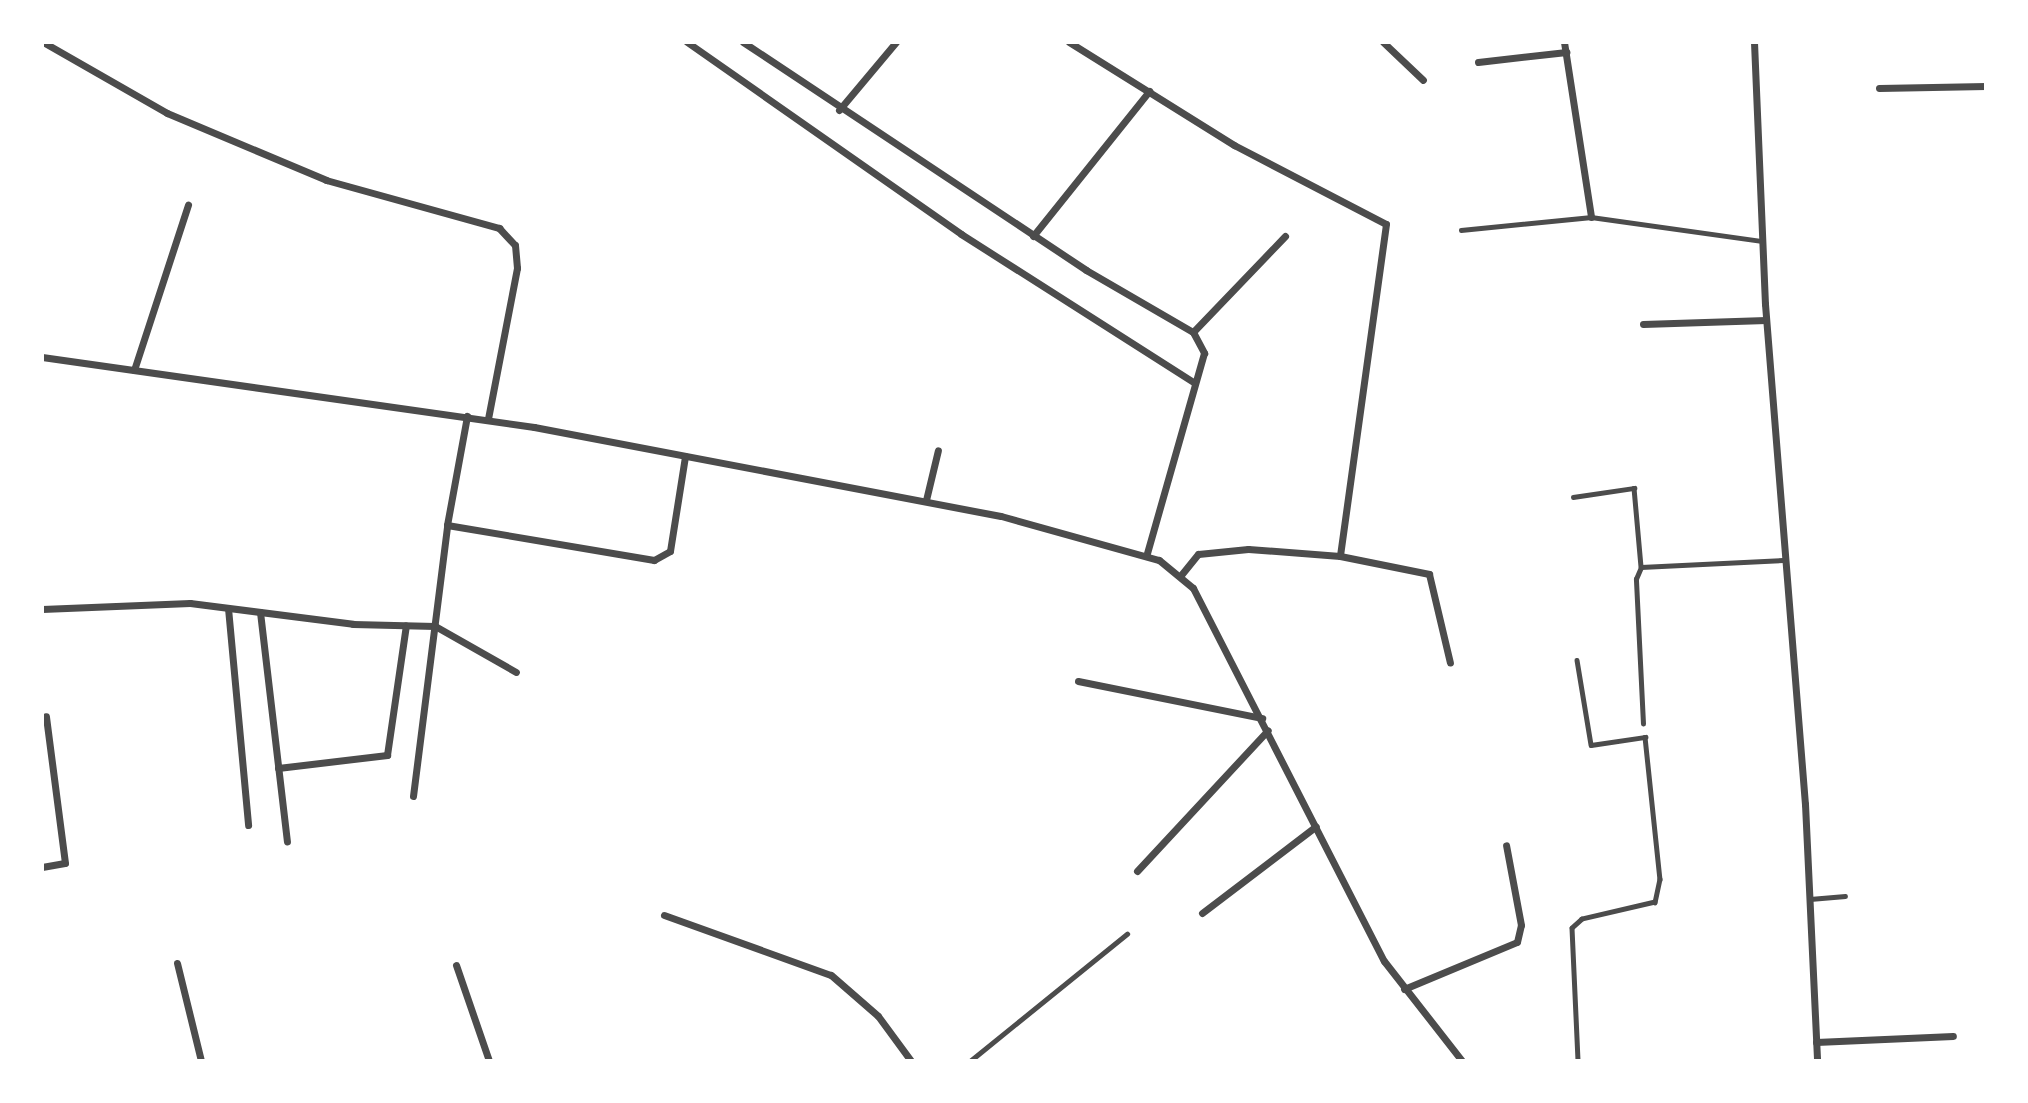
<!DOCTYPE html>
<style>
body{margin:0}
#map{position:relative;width:2028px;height:1103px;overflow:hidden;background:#fff;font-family:"Source Serif 4",serif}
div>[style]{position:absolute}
.service>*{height:4.5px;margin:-2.25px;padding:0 2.25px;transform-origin:2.25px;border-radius:2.25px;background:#4c4c4c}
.minor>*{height:7px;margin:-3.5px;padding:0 3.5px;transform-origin:3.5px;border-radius:3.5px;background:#4c4c4c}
span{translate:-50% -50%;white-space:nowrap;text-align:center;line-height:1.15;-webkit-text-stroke:7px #fff;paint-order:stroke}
.frame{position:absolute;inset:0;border:44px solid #fff;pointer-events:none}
</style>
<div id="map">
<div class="service">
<div style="left:1461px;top:230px;width:131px;rotate:-5.7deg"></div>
<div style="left:1591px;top:217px;width:173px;rotate:8deg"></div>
<div style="left:1573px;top:497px;width:62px;rotate:-8.4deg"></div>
<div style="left:1634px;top:488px;width:79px;rotate:84.9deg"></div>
<div style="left:1577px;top:660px;width:86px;rotate:80.6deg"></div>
<div style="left:1591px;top:745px;width:55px;rotate:-8.4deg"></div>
<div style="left:1645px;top:737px;width:143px;rotate:84deg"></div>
<div style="left:1660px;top:879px;width:24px;rotate:102deg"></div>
<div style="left:1655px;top:902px;width:75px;rotate:166.9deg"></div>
<div style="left:1582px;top:919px;width:13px;rotate:138deg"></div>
<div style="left:1572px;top:928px;width:133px;rotate:87.4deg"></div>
<div style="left:1643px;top:724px;width:145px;rotate:-92.8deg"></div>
<div style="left:1636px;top:579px;width:13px;rotate:-67deg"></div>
<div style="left:1641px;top:567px;width:142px;rotate:-2.8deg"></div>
<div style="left:1810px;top:899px;width:35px;rotate:-5deg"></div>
<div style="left:970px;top:1061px;width:202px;rotate:-39deg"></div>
</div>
<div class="minor">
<div style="left:43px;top:42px;width:143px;rotate:29.8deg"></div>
<div style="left:167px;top:113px;width:173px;rotate:22.8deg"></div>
<div style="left:326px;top:180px;width:180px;rotate:15.5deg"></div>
<div style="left:499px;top:228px;width:23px;rotate:47deg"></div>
<div style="left:515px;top:245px;width:23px;rotate:85deg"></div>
<div style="left:517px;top:268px;width:154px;rotate:100.9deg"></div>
<div style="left:687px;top:42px;width:335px;rotate:35deg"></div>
<div style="left:961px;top:234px;width:277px;rotate:32.5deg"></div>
<div style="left:743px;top:42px;width:412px;rotate:33.6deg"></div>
<div style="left:1086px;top:270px;width:124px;rotate:30.1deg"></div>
<div style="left:1193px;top:332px;width:24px;rotate:62deg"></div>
<div style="left:1204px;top:353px;width:211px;rotate:105.9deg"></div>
<div style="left:1069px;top:42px;width:195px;rotate:32deg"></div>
<div style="left:1234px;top:145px;width:171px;rotate:27.5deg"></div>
<div style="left:1386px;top:224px;width:335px;rotate:97.9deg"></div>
<div style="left:1340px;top:556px;width:92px;rotate:-175.6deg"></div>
<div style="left:1248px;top:549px;width:50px;rotate:174.3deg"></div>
<div style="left:1198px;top:554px;width:26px;rotate:129deg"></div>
<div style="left:1383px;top:42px;width:55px;rotate:43.5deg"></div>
<div style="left:1564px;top:42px;width:177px;rotate:81.2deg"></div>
<div style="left:1754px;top:42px;width:262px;rotate:87.6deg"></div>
<div style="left:1765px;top:304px;width:502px;rotate:85.43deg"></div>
<div style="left:1805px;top:804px;width:257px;rotate:87.3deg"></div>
<div style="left:1478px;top:62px;width:89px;rotate:-6.5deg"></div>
<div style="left:1879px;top:88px;width:107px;rotate:-1.1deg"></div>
<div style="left:839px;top:110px;width:89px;rotate:-50deg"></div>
<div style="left:1033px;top:236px;width:186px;rotate:-51.3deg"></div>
<div style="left:1643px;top:324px;width:123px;rotate:-1.9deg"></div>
<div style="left:1193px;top:332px;width:133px;rotate:-46.2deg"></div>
<div style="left:42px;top:357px;width:497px;rotate:8.1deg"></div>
<div style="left:534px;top:427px;width:475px;rotate:10.8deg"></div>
<div style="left:1001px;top:516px;width:164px;rotate:15.6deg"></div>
<div style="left:1159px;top:560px;width:44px;rotate:39.5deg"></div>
<div style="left:1193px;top:588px;width:419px;rotate:62.9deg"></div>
<div style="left:1384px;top:961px;width:127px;rotate:52deg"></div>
<div style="left:134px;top:370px;width:174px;rotate:-71.9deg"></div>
<div style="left:926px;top:500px;width:51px;rotate:-76.5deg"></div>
<div style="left:447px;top:525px;width:111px;rotate:-79.6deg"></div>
<div style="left:1340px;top:556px;width:91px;rotate:11.4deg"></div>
<div style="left:1429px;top:574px;width:91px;rotate:76.7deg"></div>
<div style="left:228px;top:608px;width:218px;rotate:84.7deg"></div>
<div style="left:42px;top:609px;width:148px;rotate:-2.3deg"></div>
<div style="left:190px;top:603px;width:164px;rotate:7.3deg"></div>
<div style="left:353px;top:624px;width:82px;rotate:1.4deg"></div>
<div style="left:435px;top:626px;width:93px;rotate:29.6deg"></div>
<div style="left:260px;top:612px;width:231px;rotate:83.3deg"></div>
<div style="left:1078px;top:681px;width:188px;rotate:11.4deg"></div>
<div style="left:278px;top:768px;width:110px;rotate:-6.8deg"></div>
<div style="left:387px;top:755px;width:131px;rotate:-81.7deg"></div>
<div style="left:413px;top:796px;width:273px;rotate:-82.8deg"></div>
<div style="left:447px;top:525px;width:210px;rotate:9.6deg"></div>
<div style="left:654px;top:560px;width:18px;rotate:-29deg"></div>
<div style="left:670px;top:551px;width:96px;rotate:-81deg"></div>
<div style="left:42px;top:867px;width:23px;rotate:-10deg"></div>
<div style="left:65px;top:863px;width:148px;rotate:-97.4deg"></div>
<div style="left:1137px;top:871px;width:192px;rotate:-47.1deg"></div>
<div style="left:1202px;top:913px;width:143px;rotate:-37.3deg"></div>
<div style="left:664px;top:915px;width:177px;rotate:19.8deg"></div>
<div style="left:831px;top:975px;width:62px;rotate:41.1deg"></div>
<div style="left:878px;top:1016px;width:56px;rotate:53.7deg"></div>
<div style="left:177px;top:963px;width:101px;rotate:76.2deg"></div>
<div style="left:456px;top:965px;width:102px;rotate:71deg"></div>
<div style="left:1404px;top:989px;width:122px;rotate:-22.6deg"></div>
<div style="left:1517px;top:942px;width:17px;rotate:-77deg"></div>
<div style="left:1521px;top:925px;width:81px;rotate:-100.6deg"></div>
<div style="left:1816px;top:1042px;width:137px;rotate:-2.5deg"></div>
</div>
<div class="frame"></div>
</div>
